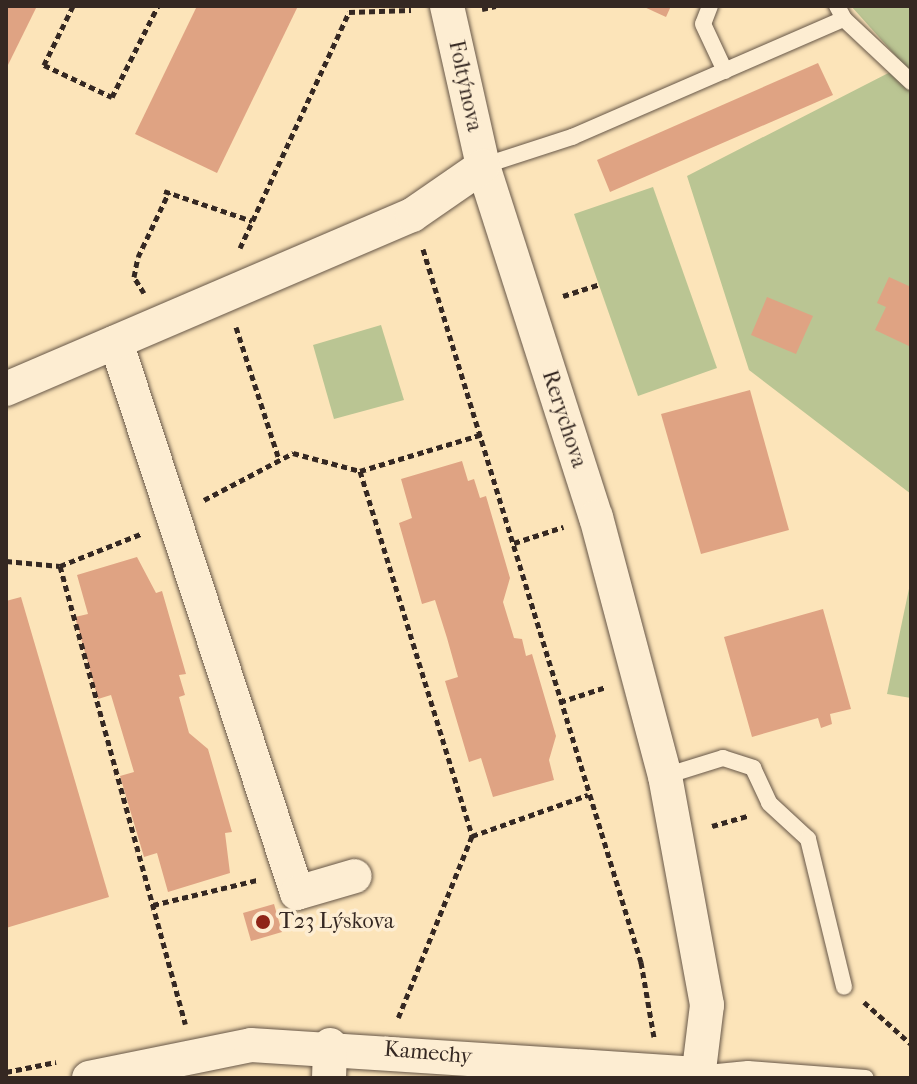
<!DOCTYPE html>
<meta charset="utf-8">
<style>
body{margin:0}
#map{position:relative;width:917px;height:1084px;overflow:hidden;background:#fce4b9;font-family:"IM FELL French Canon",serif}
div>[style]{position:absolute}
.green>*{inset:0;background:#bac593}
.building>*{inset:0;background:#dfa383}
.path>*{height:5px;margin-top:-2.5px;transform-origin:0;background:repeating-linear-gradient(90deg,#352822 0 6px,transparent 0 10px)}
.roads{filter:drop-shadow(0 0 2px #675748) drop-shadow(0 0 2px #675748)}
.lane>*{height:16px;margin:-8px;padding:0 8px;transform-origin:8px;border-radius:8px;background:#fdedd2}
.street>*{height:34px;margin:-17px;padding:0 17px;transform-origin:17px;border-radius:17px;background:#fdedd2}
.dots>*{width:22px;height:22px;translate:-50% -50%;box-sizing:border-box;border:4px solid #fdedd2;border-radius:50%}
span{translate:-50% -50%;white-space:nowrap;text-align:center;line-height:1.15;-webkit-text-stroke:7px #fdedd2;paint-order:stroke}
.street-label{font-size:22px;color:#352822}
.poi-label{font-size:22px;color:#352822}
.left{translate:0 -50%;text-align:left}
.frame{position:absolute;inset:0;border:8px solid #352822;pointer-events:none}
</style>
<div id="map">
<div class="green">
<div style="clip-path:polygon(851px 6px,911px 6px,911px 494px,749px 370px,687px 176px,904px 65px)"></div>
<div style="clip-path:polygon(653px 187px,717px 368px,638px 396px,574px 214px)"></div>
<div style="clip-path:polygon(381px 325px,404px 400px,334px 419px,313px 345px)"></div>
<div style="clip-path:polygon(911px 579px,911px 698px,887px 694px)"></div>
</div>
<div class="building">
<div style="clip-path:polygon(6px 6px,37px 6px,6px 69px)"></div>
<div style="clip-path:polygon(197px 6px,298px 6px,217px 173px,135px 134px)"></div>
<div style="clip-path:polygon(642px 6px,671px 6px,666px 17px)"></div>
<div style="clip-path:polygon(818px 63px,833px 95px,610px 192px,597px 160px)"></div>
<div style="clip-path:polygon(889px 277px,911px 287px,911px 347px,875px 330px,886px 307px,877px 303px)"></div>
<div style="clip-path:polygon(767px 297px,813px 316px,796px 354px,751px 335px)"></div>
<div style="clip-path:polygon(750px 390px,789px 530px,701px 554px,661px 414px)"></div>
<div style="clip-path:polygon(462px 461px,468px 481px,474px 479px,480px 498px,486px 496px,510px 578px,503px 602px,514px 638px,522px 639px,526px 656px,532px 654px,556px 736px,549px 760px,554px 780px,493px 797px,481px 758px,469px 762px,445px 681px,458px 677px,447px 638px,435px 600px,422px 604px,399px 523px,412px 518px,401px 479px)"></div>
<div style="clip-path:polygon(137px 557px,156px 593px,162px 591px,186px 674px,179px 675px,185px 695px,179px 697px,189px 733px,208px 749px,232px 832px,225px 833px,230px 873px,168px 892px,157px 853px,144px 857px,120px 776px,134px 772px,111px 695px,98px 699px,75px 617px,88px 614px,77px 575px)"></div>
<div style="clip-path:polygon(21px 597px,109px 897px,6px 928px,6px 601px)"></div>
<div style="clip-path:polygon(823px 609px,851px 709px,830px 714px,832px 724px,821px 728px,818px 718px,752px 737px,724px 637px)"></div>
<div style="clip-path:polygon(274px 904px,282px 932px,251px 941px,243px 913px)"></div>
</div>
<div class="path">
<div style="left:73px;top:6px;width:66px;rotate:116.2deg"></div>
<div style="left:44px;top:65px;width:75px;rotate:25.2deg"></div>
<div style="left:112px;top:97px;width:102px;rotate:-63.2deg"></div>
<div style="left:482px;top:9px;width:14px;rotate:-12deg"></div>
<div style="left:164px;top:191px;width:93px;rotate:18.8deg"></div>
<div style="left:240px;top:248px;width:260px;rotate:-65.2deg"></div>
<div style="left:349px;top:12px;width:62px;rotate:-1.8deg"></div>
<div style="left:423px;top:249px;width:746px;rotate:73deg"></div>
<div style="left:641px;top:962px;width:76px;rotate:80.2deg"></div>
<div style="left:144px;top:293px;width:19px;rotate:-122deg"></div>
<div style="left:134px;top:277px;width:20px;rotate:-79deg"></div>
<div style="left:138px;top:257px;width:72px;rotate:-64.5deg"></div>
<div style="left:563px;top:296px;width:38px;rotate:-18deg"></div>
<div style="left:236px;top:327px;width:139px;rotate:72deg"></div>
<div style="left:360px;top:471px;width:382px;rotate:72.9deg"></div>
<div style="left:472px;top:836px;width:196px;rotate:112.1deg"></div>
<div style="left:204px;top:500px;width:101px;rotate:-27.8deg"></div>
<div style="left:293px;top:453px;width:69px;rotate:15deg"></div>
<div style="left:360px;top:471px;width:128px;rotate:-16.7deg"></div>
<div style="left:514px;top:543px;width:52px;rotate:-18.1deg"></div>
<div style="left:6px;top:561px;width:54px;rotate:5.3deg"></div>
<div style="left:60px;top:566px;width:89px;rotate:-21.7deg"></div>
<div style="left:60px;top:566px;width:475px;rotate:74.7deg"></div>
<div style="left:560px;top:702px;width:48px;rotate:-18.1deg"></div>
<div style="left:712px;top:826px;width:37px;rotate:-16deg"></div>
<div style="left:472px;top:836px;width:123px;rotate:-19.5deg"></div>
<div style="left:153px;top:905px;width:107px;rotate:-13.5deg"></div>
<div style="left:864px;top:1002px;width:63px;rotate:41.8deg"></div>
<div style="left:6px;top:1072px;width:51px;rotate:-11.3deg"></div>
</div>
<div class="roads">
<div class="lane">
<div style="left:710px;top:6px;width:19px;rotate:111deg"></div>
<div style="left:703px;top:24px;width:52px;rotate:64.9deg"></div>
<div style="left:844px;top:19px;width:92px;rotate:43.2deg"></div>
<div style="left:483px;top:166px;width:94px;rotate:-18deg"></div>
<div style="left:572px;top:137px;width:296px;rotate:-23.5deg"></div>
<div style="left:844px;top:19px;width:15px;rotate:-118deg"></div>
<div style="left:665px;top:776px;width:61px;rotate:-17.2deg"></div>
<div style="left:723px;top:758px;width:32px;rotate:18deg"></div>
<div style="left:753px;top:768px;width:38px;rotate:65deg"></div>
<div style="left:769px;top:803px;width:53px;rotate:42.7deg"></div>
<div style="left:808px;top:839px;width:152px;rotate:76.3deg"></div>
<div style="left:697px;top:1074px;width:51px;rotate:-5.6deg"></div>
<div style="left:748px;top:1069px;width:118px;rotate:4.4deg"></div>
</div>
<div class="street">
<div style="left:447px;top:6px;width:164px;rotate:77.3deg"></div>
<div style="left:483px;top:166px;width:369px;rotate:72.2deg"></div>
<div style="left:596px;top:517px;width:268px;rotate:75.1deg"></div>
<div style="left:665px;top:776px;width:233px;rotate:79.6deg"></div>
<div style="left:707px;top:1005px;width:74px;rotate:97deg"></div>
<div style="left:116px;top:342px;width:580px;rotate:71.81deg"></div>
<div style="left:297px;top:893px;width:60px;rotate:-16.3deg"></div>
<div style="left:6px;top:389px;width:442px;rotate:-23.2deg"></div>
<div style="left:412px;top:215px;width:86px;rotate:-34.6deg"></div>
<div style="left:89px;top:1078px;width:165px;rotate:-11.5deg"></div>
<div style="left:251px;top:1045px;width:447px;rotate:3.7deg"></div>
<div style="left:329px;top:1078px;width:33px;rotate:-88deg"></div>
</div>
</div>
<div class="dots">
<div style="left:263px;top:922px;background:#8f2418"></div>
</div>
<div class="street-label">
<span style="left:465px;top:86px;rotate:78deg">Foltýnova</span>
<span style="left:564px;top:419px;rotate:72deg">Rerychova</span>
<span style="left:428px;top:1053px;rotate:5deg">Kamechy</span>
</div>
<div class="poi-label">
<span class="left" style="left:279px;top:922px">T23 Lýskova</span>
</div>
<div class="frame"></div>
</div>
